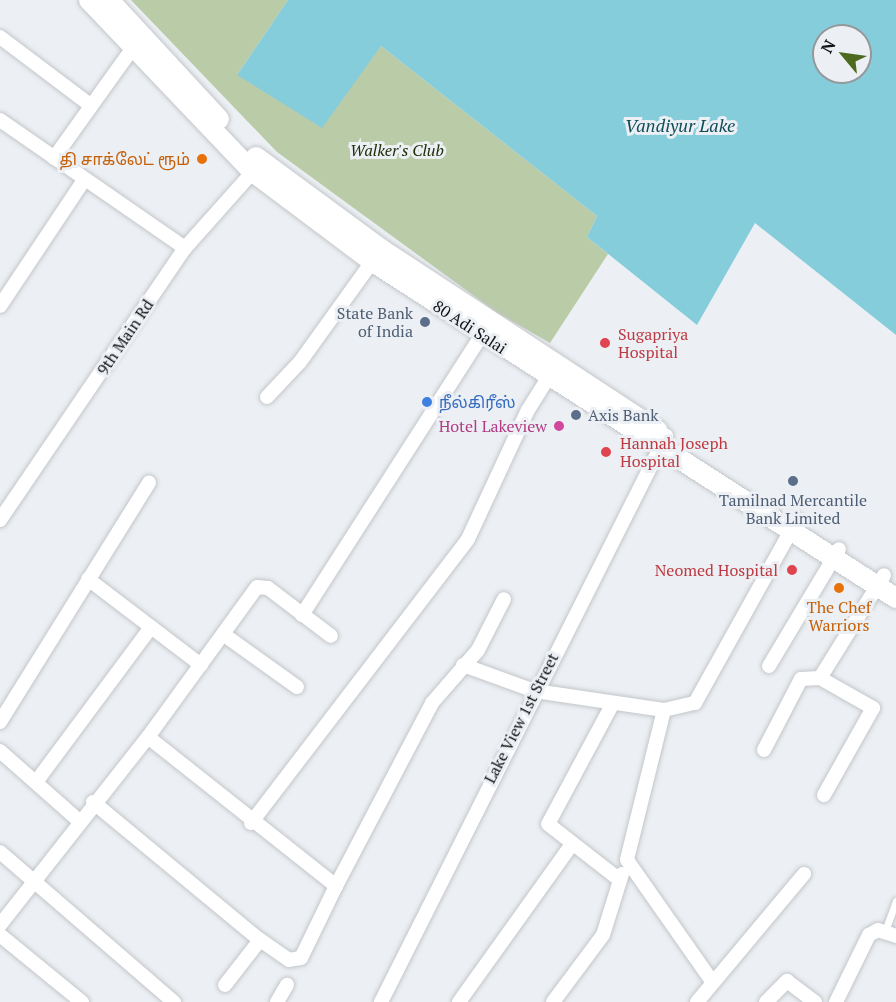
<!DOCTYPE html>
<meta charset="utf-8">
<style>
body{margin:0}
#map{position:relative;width:896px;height:1002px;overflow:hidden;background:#ecf0f4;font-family:"PT Serif","Noto Sans Tamil",serif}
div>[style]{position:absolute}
.green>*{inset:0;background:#bacba8}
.water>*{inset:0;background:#86cddc}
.roads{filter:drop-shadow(0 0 2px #c3c6ca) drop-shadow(0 0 2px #c3c6ca)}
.service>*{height:7px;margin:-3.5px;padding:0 3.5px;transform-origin:3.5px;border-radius:3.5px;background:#fff}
.minor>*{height:14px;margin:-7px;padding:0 7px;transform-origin:7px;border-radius:7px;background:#fff}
.secondary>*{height:20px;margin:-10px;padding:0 10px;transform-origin:10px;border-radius:10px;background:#fff}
.dots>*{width:16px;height:16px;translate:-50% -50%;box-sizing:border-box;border:3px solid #ecf0f4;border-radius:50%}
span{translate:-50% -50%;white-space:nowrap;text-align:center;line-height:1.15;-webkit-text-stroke:6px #ecf0f4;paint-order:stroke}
.park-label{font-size:16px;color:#202f0a;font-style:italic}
.food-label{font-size:16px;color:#c56008}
.right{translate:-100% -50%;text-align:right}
.service-label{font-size:16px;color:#4e5e75}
.left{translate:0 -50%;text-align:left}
.street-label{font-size:16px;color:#121315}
.health-label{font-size:16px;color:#be3a42}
.shop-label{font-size:16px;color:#366cbe}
.hotel-label{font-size:16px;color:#b23c85}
.water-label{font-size:18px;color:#0f4d59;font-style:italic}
.north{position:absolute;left:812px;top:24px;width:60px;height:60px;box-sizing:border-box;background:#ecf0f4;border:2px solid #95989b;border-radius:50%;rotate:299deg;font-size:16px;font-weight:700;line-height:24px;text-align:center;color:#121315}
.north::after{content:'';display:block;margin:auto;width:21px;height:27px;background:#4e6a1e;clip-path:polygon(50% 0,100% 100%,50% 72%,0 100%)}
</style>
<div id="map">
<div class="green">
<div style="clip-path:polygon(131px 0,288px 0,237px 75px,359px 74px,381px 46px,597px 216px,587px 237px,608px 254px,550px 343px,496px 312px,277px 152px)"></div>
</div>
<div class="water">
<div style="clip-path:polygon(evenodd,288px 0,896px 0,896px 335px,755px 223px,697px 325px,587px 237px,597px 216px,381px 46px,322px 128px,237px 75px,288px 0,824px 36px,860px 36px,860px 72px,824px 72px,824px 36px)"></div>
</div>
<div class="roads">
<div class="service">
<div style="left:885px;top:931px;width:32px;rotate:-70deg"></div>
</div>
<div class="minor">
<div style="left:0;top:37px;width:111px;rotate:37deg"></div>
<div style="left:0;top:120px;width:225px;rotate:34.7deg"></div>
<div style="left:54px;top:158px;width:134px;rotate:-54.4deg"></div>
<div style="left:0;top:306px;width:151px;rotate:-56.3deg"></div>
<div style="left:267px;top:397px;width:48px;rotate:-46.7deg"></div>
<div style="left:300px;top:362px;width:132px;rotate:-54.3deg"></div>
<div style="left:0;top:520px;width:329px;rotate:-55.8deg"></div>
<div style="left:185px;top:248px;width:110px;rotate:-48.3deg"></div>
<div style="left:88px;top:579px;width:142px;rotate:37.3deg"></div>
<div style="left:302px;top:615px;width:342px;rotate:-57.3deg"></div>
<div style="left:223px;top:634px;width:91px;rotate:35.6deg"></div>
<div style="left:463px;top:665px;width:77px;rotate:19.9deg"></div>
<div style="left:535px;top:691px;width:130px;rotate:8.4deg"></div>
<div style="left:664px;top:710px;width:32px;rotate:-13deg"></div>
<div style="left:695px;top:703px;width:210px;rotate:-60.9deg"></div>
<div style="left:769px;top:666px;width:136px;rotate:-59.1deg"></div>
<div style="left:820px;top:678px;width:61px;rotate:29.5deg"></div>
<div style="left:873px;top:708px;width:100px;rotate:119.4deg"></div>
<div style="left:613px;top:703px;width:137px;rotate:118.2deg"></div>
<div style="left:548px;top:824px;width:91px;rotate:37.9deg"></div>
<div style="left:664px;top:710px;width:154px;rotate:103.9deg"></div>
<div style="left:627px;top:860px;width:146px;rotate:55deg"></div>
<div style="left:0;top:722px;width:282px;rotate:-58.1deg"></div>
<div style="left:148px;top:737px;width:240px;rotate:38.4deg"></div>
<div style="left:336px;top:886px;width:80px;rotate:115.9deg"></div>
<div style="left:301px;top:958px;width:12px;rotate:171deg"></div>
<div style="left:289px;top:960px;width:35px;rotate:-145deg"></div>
<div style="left:764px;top:750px;width:80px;rotate:-62.5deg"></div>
<div style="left:801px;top:679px;width:19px;rotate:-3deg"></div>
<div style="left:820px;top:678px;width:121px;rotate:-58.1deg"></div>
<div style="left:0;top:751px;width:106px;rotate:41.5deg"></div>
<div style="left:36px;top:782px;width:193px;rotate:-53.4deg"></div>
<div style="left:93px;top:802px;width:217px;rotate:39.6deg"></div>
<div style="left:260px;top:940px;width:57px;rotate:127.9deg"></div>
<div style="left:251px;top:823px;width:357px;rotate:-52.6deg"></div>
<div style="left:468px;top:539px;width:142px;rotate:-65.1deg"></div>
<div style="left:528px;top:410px;width:47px;rotate:-58deg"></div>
<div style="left:0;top:852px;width:230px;rotate:40.8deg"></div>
<div style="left:336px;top:886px;width:207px;rotate:-62.3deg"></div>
<div style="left:432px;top:703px;width:70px;rotate:-49deg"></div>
<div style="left:478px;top:650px;width:57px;rotate:-63deg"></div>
<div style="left:0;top:925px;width:239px;rotate:-51.8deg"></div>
<div style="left:148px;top:737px;width:185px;rotate:-54deg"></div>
<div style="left:257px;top:587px;width:11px;rotate:5deg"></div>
<div style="left:268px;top:588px;width:79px;rotate:37.3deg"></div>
<div style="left:0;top:935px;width:106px;rotate:39.3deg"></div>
<div style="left:277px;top:1002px;width:20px;rotate:-60deg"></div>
<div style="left:381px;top:1002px;width:634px;rotate:-63.27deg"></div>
<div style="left:459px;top:1002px;width:191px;rotate:-54.4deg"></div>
<div style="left:553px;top:1002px;width:84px;rotate:-53.3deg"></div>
<div style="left:603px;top:935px;width:64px;rotate:-72.7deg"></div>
<div style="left:697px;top:1002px;width:167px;rotate:-50.1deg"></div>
<div style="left:766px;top:1002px;width:30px;rotate:-45deg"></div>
<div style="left:787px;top:981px;width:35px;rotate:37deg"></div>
<div style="left:836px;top:1002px;width:75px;rotate:-63.8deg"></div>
<div style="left:869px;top:935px;width:10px;rotate:-29deg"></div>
<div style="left:878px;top:930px;width:19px;rotate:18deg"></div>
</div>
<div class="secondary">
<div style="left:89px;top:0;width:238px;rotate:46.4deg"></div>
<div style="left:253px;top:172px;width:150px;rotate:36.9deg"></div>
<div style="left:373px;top:262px;width:622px;rotate:32.72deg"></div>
<div style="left:109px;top:0;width:162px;rotate:47.3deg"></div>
<div style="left:256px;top:157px;width:155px;rotate:36.4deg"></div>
<div style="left:381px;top:249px;width:331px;rotate:33.3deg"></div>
</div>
</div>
<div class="dots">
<div style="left:202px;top:159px;background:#e8710a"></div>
<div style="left:425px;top:322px;background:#5c6f8a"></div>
<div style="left:605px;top:343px;background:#e0444e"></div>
<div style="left:427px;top:402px;background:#3f7fe0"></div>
<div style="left:576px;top:415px;background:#5c6f8a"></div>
<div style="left:559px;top:426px;background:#d1479c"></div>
<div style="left:606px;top:452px;background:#e0444e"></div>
<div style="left:793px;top:481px;background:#5c6f8a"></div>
<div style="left:792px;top:570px;background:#e0444e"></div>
<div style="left:839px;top:588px;background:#e8710a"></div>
</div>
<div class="park-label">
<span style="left:397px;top:150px">Walker's Club</span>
</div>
<div class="food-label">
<span class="right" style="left:190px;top:159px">தி சாக்லேட் ரூம்</span>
<span style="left:839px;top:616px">The Chef<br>Warriors</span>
</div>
<div class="service-label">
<span class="right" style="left:413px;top:322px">State Bank<br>of India</span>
<span class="left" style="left:588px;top:415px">Axis Bank</span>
<span style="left:793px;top:509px">Tamilnad Mercantile<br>Bank Limited</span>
</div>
<div class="street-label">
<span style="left:470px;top:327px;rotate:33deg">80 Adi Salai</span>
<span style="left:125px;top:337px;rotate:-56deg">9th Main Rd</span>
<span style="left:521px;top:718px;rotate:-63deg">Lake View 1st Street</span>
</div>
<div class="health-label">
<span class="left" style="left:618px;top:343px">Sugapriya<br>Hospital</span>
<span class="left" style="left:620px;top:452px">Hannah Joseph<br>Hospital</span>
<span class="right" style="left:778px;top:570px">Neomed Hospital</span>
</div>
<div class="shop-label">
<span class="left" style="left:439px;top:402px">நீல்கிரீஸ்</span>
</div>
<div class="hotel-label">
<span class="right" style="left:547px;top:426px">Hotel Lakeview</span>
</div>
<div class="water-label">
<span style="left:680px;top:125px">Vandiyur Lake</span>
</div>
<div class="north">N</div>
</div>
